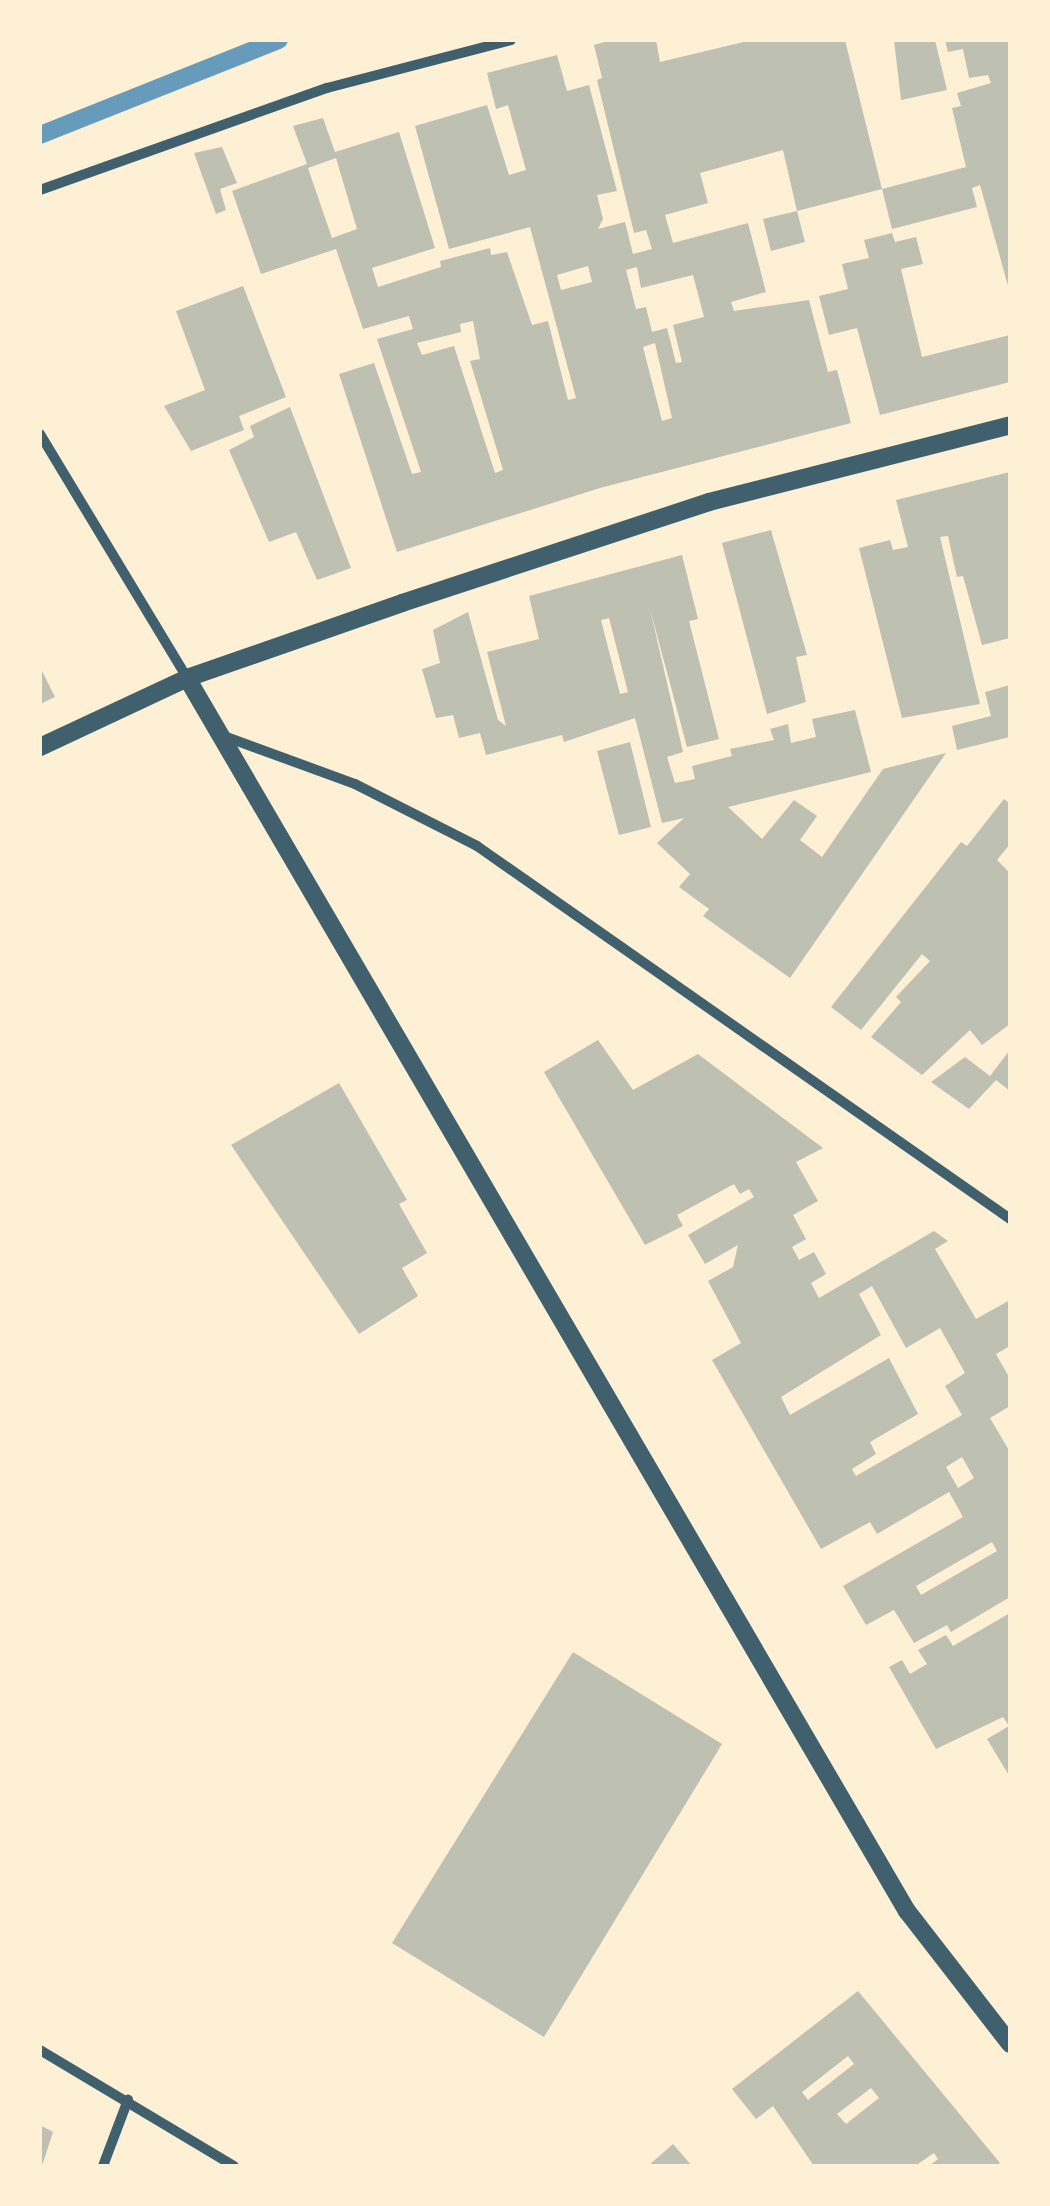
<!DOCTYPE html>
<style>
body{margin:0}
#map{position:relative;width:1050px;height:2206px;overflow:hidden;background:#fdf0d5;font-family:Rubik,sans-serif}
div>[style]{position:absolute}
.stream>*{height:18px;margin:-9px;padding:0 9px;transform-origin:9px;border-radius:9px;background:#669bbc}
.building>*{inset:0;background:#bec0b2}
.minor>*{height:10px;margin:-5px;padding:0 5px;transform-origin:5px;border-radius:5px;background:#3f606c}
.tertiary>*{height:18px;margin:-9px;padding:0 9px;transform-origin:9px;border-radius:9px;background:#3f606c}
span{translate:-50% -50%;white-space:nowrap;text-align:center;line-height:1.15;-webkit-text-stroke:10px #fdf0d5;paint-order:stroke}
.frame{position:absolute;inset:0;border:42px solid #fdf0d5;pointer-events:none}
</style>
<div id="map">
<div class="stream">
<div style="left:40px;top:135px;width:257px;rotate:-21.7deg"></div>
</div>
<div class="building">
<div style="clip-path:polygon(evenodd,611px 40px,656px 40px,660px 62px,752px 40px,845px 40px,882px 189px,797px 211px,805px 242px,771px 251px,763px 219px,797px 211px,783px 150px,700px 173px,708px 203px,665px 215px,673px 243px,748px 223px,766px 292px,731px 302px,734px 311px,809px 300px,828px 372px,837px 370px,851px 423px,600px 488px,397px 552px,339px 374px,374px 363px,412px 474px,421px 472px,377px 339px,413px 329px,409px 316px,363px 329px,336px 249px,261px 274px,232px 191px,307px 164px,293px 126px,323px 118px,335px 152px,399px 132px,435px 248px,372px 268px,378px 287px,441px 267px,440px 261px,490px 248px,491px 255px,507px 252px,532px 325px,548px 321px,568px 400px,576px 398px,530px 227px,449px 249px,415px 126px,487px 105px,509px 175px,526px 170px,508px 105px,496px 109px,487px 73px,557px 55px,567px 91px,589px 85px,617px 191px,597px 195px,603px 219px,598px 229px,625px 222px,633px 254px,652px 249px,646px 230px,634px 233px,597px 80px,602px 78px,594px 45px,611px 40px,336px 158px,357px 229px,332px 238px,308px 168px,336px 158px,611px 40px,588px 266px,592px 282px,561px 290px,557px 275px,588px 266px,611px 40px,637px 267px,641px 288px,693px 275px,704px 317px,673px 325px,682px 362px,676px 363px,667px 328px,652px 332px,646px 307px,636px 309px,626px 270px,637px 267px,611px 40px,473px 321px,480px 359px,470px 361px,503px 470px,495px 473px,454px 346px,422px 355px,417px 343px,461px 332px,460px 324px,473px 321px,611px 40px,655px 343px,672px 418px,662px 421px,643px 347px,655px 343px)"></div>
<div style="clip-path:polygon(894px 40px,935px 40px,947px 90px,901px 100px)"></div>
<div style="clip-path:polygon(945px 40px,1010px 40px,1010px 293px,980px 185px,972px 188px,977px 207px,892px 229px,882px 189px,966px 167px,952px 108px,961px 106px,957px 93px,991px 83px,988px 75px,969px 78px,963px 49px,948px 52px)"></div>
<div style="clip-path:polygon(222px 147px,237px 183px,220px 189px,226px 210px,216px 214px,194px 153px)"></div>
<div style="clip-path:polygon(892px 233px,895px 242px,916px 237px,923px 264px,901px 269px,922px 357px,1010px 335px,1010px 382px,880px 415px,857px 328px,829px 335px,819px 296px,848px 289px,842px 264px,869px 258px,864px 240px)"></div>
<div style="clip-path:polygon(243px 286px,286px 397px,239px 416px,244px 430px,191px 451px,164px 406px,205px 390px,176px 311px)"></div>
<div style="clip-path:polygon(290px 407px,351px 568px,317px 580px,296px 532px,269px 542px,229px 450px,254px 437px,250px 426px)"></div>
<div style="clip-path:polygon(1010px 472px,1010px 638px,982px 645px,963px 576px,957px 577px,948px 536px,940px 537px,980px 704px,902px 718px,859px 548px,890px 540px,893px 550px,908px 547px,896px 500px)"></div>
<div style="clip-path:polygon(771px 530px,807px 655px,796px 657px,806px 702px,767px 714px,722px 543px)"></div>
<div style="clip-path:polygon(evenodd,682px 555px,698px 619px,689px 621px,719px 739px,687px 747px,650px 609px,683px 752px,667px 757px,675px 783px,695px 779px,692px 766px,732px 756px,730px 749px,774px 740px,770px 729px,788px 724px,791px 743px,816px 737px,812px 719px,855px 710px,871px 772px,728px 807px,762px 839px,794px 800px,817px 816px,800px 840px,822px 857px,883px 769px,946px 753px,790px 978px,703px 916px,709px 909px,679px 887px,690px 874px,657px 843px,684px 818px,662px 823px,635px 718px,564px 742px,562px 735px,486px 755px,480px 733px,459px 738px,453px 715px,436px 718px,422px 669px,440px 663px,433px 630px,468px 612px,498px 720px,506px 726px,487px 652px,539px 639px,529px 596px,682px 555px,609px 618px,628px 692px,620px 694px,601px 620px,609px 618px)"></div>
<div style="clip-path:polygon(40px 667px,55px 697px,40px 704px)"></div>
<div style="clip-path:polygon(1010px 685px,1010px 737px,957px 750px,952px 726px,991px 716px,985px 692px)"></div>
<div style="clip-path:polygon(630px 742px,651px 827px,619px 835px,597px 751px)"></div>
<div style="clip-path:polygon(1004px 799px,1010px 804px,1010px 844px,997px 860px,1010px 873px,1010px 1024px,982px 1045px,970px 1030px,922px 1075px,871px 1037px,901px 1002px,896px 997px,930px 961px,922px 954px,861px 1030px,831px 1007px,961px 842px,967px 846px)"></div>
<div style="clip-path:polygon(evenodd,598px 1040px,633px 1090px,698px 1054px,823px 1148px,796px 1162px,818px 1201px,793px 1215px,806px 1239px,792px 1247px,799px 1260px,814px 1252px,826px 1274px,811px 1283px,819px 1298px,934px 1231px,948px 1241px,935px 1249px,976px 1319px,1010px 1300px,1010px 1346px,996px 1354px,1010px 1379px,1010px 1406px,990px 1418px,1010px 1452px,1010px 1597px,951px 1632px,947px 1625px,914px 1643px,894px 1610px,866px 1625px,843px 1586px,963px 1517px,949px 1492px,877px 1534px,870px 1522px,821px 1549px,712px 1360px,741px 1343px,708px 1281px,733px 1267px,738px 1245px,705px 1264px,688px 1235px,754px 1197px,749px 1189px,740px 1194px,734px 1184px,677px 1215px,683px 1226px,645px 1245px,544px 1072px,598px 1040px,872px 1286px,906px 1348px,940px 1328px,965px 1373px,945px 1386px,962px 1415px,856px 1476px,852px 1469px,876px 1454px,870px 1442px,918px 1414px,889px 1358px,790px 1415px,781px 1397px,881px 1335px,859px 1294px,872px 1286px,598px 1040px,962px 1457px,974px 1478px,958px 1488px,946px 1467px,962px 1457px,598px 1040px,992px 1542px,997px 1551px,921px 1595px,916px 1586px,992px 1542px)"></div>
<div style="clip-path:polygon(1010px 1050px,1010px 1091px,996px 1080px,969px 1109px,931px 1082px,965px 1057px,990px 1076px)"></div>
<div style="clip-path:polygon(339px 1083px,407px 1200px,399px 1204px,427px 1253px,402px 1268px,418px 1296px,359px 1334px,231px 1145px)"></div>
<div style="clip-path:polygon(1010px 1613px,1010px 1777px,987px 1739px,1009px 1726px,1003px 1717px,936px 1749px,889px 1667px,902px 1660px,910px 1674px,927px 1664px,918px 1650px,946px 1635px,953px 1646px)"></div>
<div style="clip-path:polygon(573px 1652px,722px 1744px,544px 2037px,392px 1943px)"></div>
<div style="clip-path:polygon(evenodd,858px 1991px,1000px 2163px,996px 2166px,929px 2166px,938px 2159px,934px 2153px,915px 2166px,814px 2166px,773px 2106px,756px 2119px,732px 2089px,858px 1991px,848px 2056px,854px 2064px,808px 2100px,802px 2092px,848px 2056px,858px 1991px,871px 2088px,879px 2098px,846px 2124px,837px 2114px,871px 2088px)"></div>
<div style="clip-path:polygon(40px 2125px,53px 2132px,42px 2166px,40px 2166px)"></div>
<div style="clip-path:polygon(673px 2144px,692px 2166px,648px 2166px)"></div>
</div>
<div class="minor">
<div style="left:40px;top:190px;width:305px;rotate:-19.6deg"></div>
<div style="left:327px;top:88px;width:190px;rotate:-14.6deg"></div>
<div style="left:40px;top:434px;width:285px;rotate:58.9deg"></div>
<div style="left:221px;top:735px;width:143px;rotate:20.1deg"></div>
<div style="left:355px;top:784px;width:137px;rotate:26.9deg"></div>
<div style="left:477px;top:846px;width:651px;rotate:34.98deg"></div>
<div style="left:40px;top:2050px;width:226px;rotate:30.9deg"></div>
<div style="left:103px;top:2166px;width:71px;rotate:-69.3deg"></div>
</div>
<div class="tertiary">
<div style="left:187px;top:678px;width:1428px;rotate:59.72deg"></div>
<div style="left:907px;top:1911px;width:168px;rotate:52.2deg"></div>
<div style="left:40px;top:747px;width:162px;rotate:-25.1deg"></div>
<div style="left:187px;top:678px;width:228px;rotate:-19.2deg"></div>
<div style="left:402px;top:603px;width:323px;rotate:-18.2deg"></div>
<div style="left:709px;top:502px;width:311px;rotate:-14.3deg"></div>
</div>
<div class="frame"></div>
</div>
